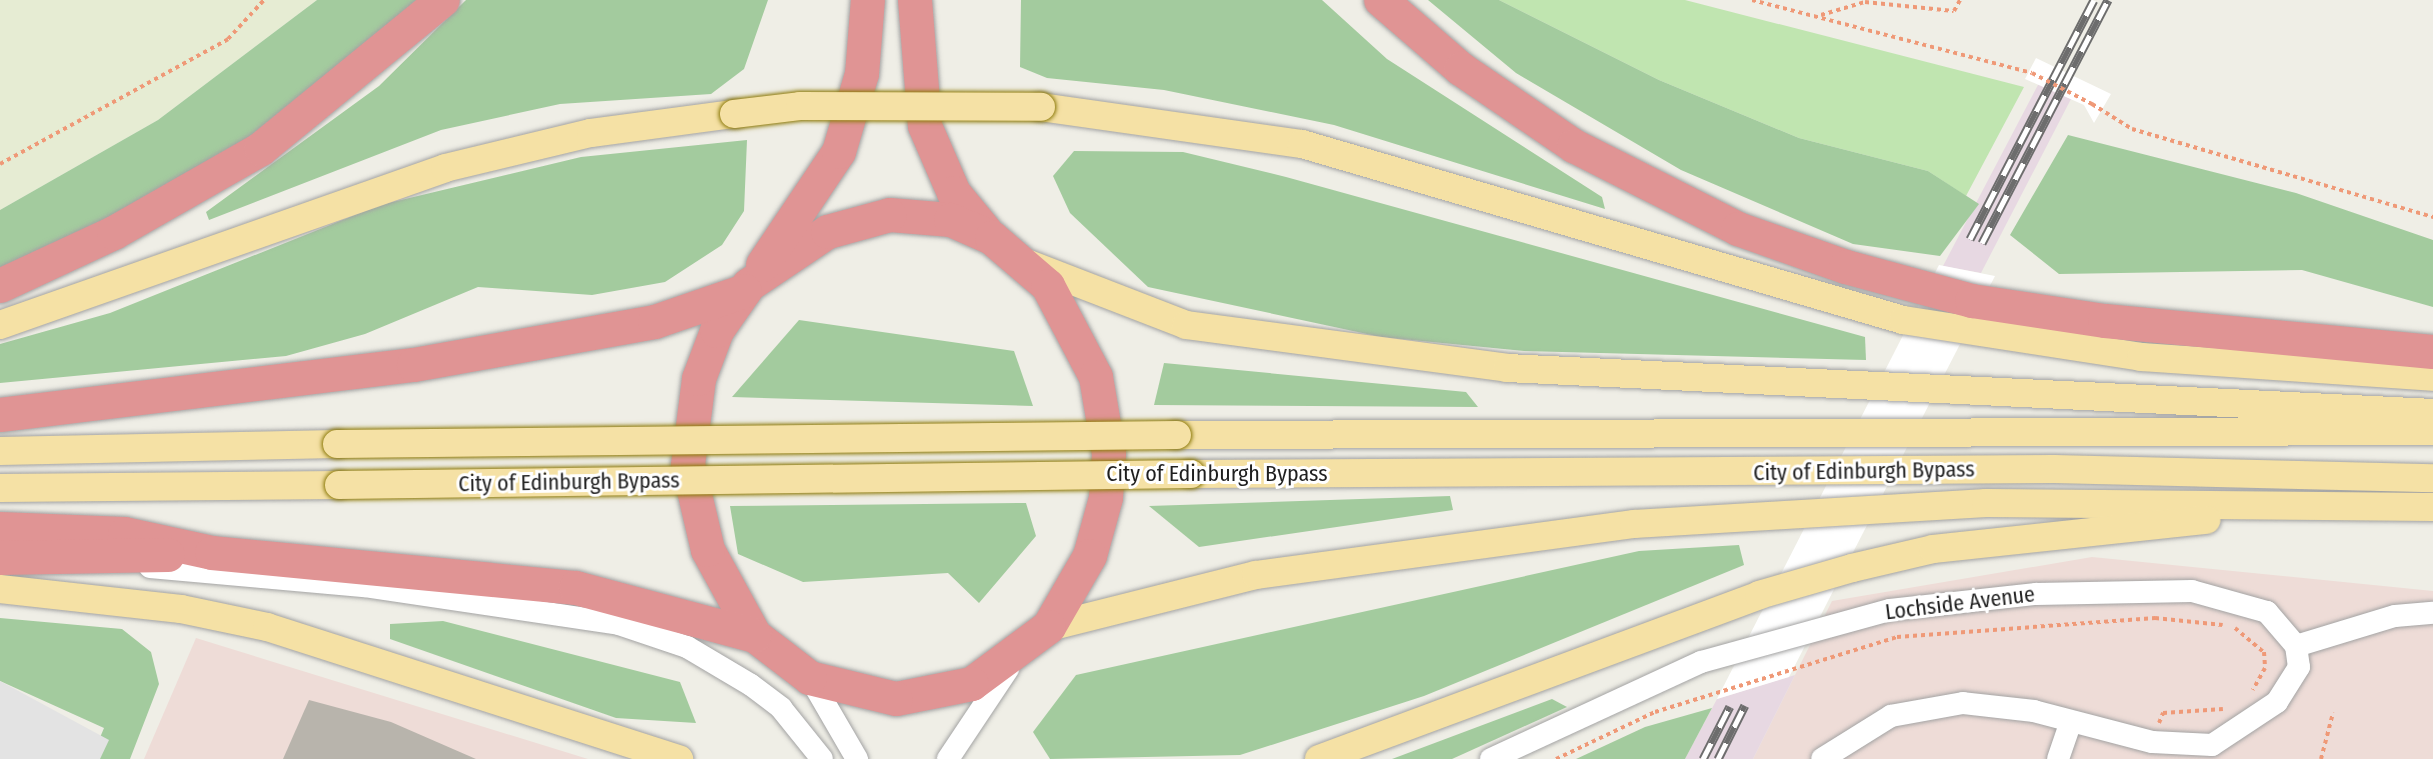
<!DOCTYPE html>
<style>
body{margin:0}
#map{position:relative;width:2433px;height:759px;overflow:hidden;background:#efeee6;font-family:"Fira Sans Condensed",sans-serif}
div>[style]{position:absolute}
.commercial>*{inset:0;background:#eedcd7}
.industrial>*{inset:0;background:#e7d8e2}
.farmland>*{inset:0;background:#e6ecd3}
.grass>*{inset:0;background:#c0e5b0}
.forest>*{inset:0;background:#a3cb9e}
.parking>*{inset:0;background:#e3e3e3}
.pier>*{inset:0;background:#fff}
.building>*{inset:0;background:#b8b4ac}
.path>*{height:4px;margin-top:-2px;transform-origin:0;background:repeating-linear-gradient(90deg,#ef9977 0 4px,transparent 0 8px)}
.roads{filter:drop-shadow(0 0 2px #a3a3a3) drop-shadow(0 0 2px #a3a3a3)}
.minor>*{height:22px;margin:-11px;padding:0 11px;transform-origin:11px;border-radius:11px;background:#fff}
.major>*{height:28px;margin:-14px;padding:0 14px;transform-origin:14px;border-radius:14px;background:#f5e1a5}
.highway>*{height:34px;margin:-17px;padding:0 17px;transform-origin:17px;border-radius:17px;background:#e09494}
.rail>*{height:9px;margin-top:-4.5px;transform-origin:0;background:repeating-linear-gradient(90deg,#fff 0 18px,#6d6d6d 0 36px);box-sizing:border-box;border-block:2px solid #6d6d6d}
.path-bridge>*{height:4px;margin-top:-2px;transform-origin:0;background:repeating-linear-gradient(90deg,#ef9977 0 4px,transparent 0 8px)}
.bridges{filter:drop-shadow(0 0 2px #8e7b0c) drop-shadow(0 0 2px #8e7b0c)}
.major-bridge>*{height:28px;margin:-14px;padding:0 14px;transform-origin:14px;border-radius:14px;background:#f5e1a5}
span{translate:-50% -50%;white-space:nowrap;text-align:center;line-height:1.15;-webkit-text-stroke:6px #fff;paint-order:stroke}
.street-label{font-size:22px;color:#1f1f1f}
</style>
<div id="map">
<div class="commercial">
<div style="clip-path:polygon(2092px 557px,2433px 591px,2433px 759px,1753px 759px,1832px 601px)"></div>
<div style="clip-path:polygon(196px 638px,588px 759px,144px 759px)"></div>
</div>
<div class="industrial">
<div style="clip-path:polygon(2039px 83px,2071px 99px,1981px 273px,1943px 266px)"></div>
<div style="clip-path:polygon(1795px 675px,1753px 759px,1685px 759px,1717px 699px)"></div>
</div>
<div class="farmland">
<div style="clip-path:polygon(0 0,317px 0,158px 120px,0 210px)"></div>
</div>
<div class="grass">
<div style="clip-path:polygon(1499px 0,1685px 0,2024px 87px,1966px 196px,1928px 171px,1799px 138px,1659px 80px)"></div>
</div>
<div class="forest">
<div style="clip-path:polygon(317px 0,443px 0,367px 70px,0 286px,0 210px,158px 120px)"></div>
<div style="clip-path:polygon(466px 0,768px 0,744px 69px,711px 94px,560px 104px,441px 130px,209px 220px,206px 212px,379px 86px)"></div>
<div style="clip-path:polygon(1021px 0,1322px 0,1387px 59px,1602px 197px,1605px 209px,1334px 125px,1164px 90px,1047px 78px,1020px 67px)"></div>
<div style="clip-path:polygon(1428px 0,1499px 0,1659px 80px,1799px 138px,1928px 171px,1979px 204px,1940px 256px,1853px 244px,1681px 170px,1516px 73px)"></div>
<div style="clip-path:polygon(2068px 135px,2296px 193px,2433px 240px,2433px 307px,2302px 270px,2059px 274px,2010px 235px)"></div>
<div style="clip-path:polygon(747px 140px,744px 211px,722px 245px,665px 282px,592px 295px,478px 287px,365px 334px,286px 356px,0 383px,0 344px,110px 313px,380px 205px,581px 157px)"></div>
<div style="clip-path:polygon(1074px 151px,1183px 152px,1286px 177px,1865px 337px,1866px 360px,1524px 351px,1381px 337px,1148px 287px,1070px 213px,1053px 176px)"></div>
<div style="clip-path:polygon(799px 320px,1014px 351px,1033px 406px,732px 397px)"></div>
<div style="clip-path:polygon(1164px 363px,1466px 392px,1478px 407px,1154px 405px)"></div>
<div style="clip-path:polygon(1450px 496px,1453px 510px,1199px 547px,1149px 506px)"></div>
<div style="clip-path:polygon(1026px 503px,1036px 536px,979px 603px,948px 573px,803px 582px,738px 554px,730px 506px)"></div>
<div style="clip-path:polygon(1739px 545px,1744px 565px,1424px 696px,1240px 755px,1050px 759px,1033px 732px,1076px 675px,1639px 551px)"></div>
<div style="clip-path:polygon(0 618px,122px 629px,151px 652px,159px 684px,130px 759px,91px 759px,104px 728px,0 681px)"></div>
<div style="clip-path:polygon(443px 621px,680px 682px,696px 723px,616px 718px,390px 639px,390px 624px)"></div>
<div style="clip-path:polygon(1552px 699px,1567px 707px,1452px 759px,1392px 759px)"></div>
<div style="clip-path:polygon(1712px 708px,1685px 759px,1576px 759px,1645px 727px)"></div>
</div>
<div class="parking">
<div style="clip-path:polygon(0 681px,109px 740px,100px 759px,0 759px)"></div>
</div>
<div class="pier">
<div style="clip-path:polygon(2036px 58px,2111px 94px,2094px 123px,2084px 105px,2025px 79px)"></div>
<div style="clip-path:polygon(1939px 265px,1995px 276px,1789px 677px,1717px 699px)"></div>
</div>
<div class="building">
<div style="clip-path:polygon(309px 700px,391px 722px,476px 759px,283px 759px)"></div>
</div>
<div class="path">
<div style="left:1752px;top:0;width:289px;rotate:14.6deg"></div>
<div style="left:1821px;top:15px;width:46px;rotate:-16.5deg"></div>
<div style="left:1865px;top:2px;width:89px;rotate:5.8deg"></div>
<div style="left:1954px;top:11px;width:13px;rotate:-61deg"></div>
<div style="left:2092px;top:104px;width:47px;rotate:32deg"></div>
<div style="left:2132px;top:129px;width:314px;rotate:16.3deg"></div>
<div style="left:0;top:164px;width:260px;rotate:-28.7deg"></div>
<div style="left:228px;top:39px;width:53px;rotate:-47.3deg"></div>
<div style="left:2235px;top:628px;width:38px;rotate:40deg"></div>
<div style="left:2264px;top:652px;width:16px;rotate:86deg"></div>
<div style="left:2265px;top:668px;width:25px;rotate:119deg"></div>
<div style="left:2159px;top:723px;width:11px;rotate:-68deg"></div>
<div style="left:2163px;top:713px;width:60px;rotate:-3.8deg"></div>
<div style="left:1556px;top:759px;width:110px;rotate:-25.4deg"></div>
<div style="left:1655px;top:712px;width:253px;rotate:-17.2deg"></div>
<div style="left:1897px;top:637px;width:259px;rotate:-4.2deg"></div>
<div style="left:2155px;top:618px;width:68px;rotate:5.9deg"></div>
<div style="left:2321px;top:759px;width:48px;rotate:-75.4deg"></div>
</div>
<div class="roads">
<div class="minor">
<div style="left:150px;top:567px;width:216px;rotate:5.1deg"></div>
<div style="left:365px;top:586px;width:257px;rotate:8.5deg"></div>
<div style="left:619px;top:624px;width:72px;rotate:18.7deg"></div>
<div style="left:687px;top:647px;width:74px;rotate:30.7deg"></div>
<div style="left:751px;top:685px;width:38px;rotate:37deg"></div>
<div style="left:781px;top:708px;width:65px;rotate:51.2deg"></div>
<div style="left:2296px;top:646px;width:103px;rotate:-16.9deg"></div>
<div style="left:2395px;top:616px;width:38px;rotate:-5deg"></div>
<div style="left:810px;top:678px;width:94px;rotate:59.9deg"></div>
<div style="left:948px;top:759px;width:108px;rotate:-56.3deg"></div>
<div style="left:1491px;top:759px;width:231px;rotate:-24.8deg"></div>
<div style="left:1701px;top:662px;width:196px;rotate:-15.4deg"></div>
<div style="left:1890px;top:610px;width:147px;rotate:-6.3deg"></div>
<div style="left:2036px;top:594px;width:156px;rotate:-1.1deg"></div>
<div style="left:2192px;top:591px;width:78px;rotate:15.6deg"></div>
<div style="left:2267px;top:612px;width:45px;rotate:49.5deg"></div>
<div style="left:2296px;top:646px;width:21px;rotate:82deg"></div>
<div style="left:2299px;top:667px;width:41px;rotate:122.2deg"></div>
<div style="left:2277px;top:702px;width:78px;rotate:146.5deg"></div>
<div style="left:2212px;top:745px;width:60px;rotate:-177.1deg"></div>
<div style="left:2152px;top:742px;width:122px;rotate:-165.3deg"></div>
<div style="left:2034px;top:711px;width:71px;rotate:-173.6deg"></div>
<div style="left:1963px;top:703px;width:73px;rotate:169.8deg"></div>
<div style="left:1891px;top:716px;width:81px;rotate:148.1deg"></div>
<div style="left:2058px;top:759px;width:39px;rotate:-71deg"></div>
</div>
<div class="major">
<div style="left:1041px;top:107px;width:264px;rotate:8.1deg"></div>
<div style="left:1302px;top:144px;width:626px;rotate:16.32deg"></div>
<div style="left:1903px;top:320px;width:241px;rotate:8.8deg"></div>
<div style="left:2141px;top:357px;width:293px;rotate:3.9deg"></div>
<div style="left:1029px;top:264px;width:168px;rotate:21.2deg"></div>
<div style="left:1186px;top:325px;width:324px;rotate:7.6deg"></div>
<div style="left:1507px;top:368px;width:927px;rotate:2.78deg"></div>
<div style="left:0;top:325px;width:472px;rotate:-19.4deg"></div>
<div style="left:445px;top:168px;width:150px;rotate:-13.5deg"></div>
<div style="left:591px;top:133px;width:144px;rotate:-7.6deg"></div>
<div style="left:1177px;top:435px;width:1256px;rotate:-0.18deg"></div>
<div style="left:0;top:451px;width:337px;rotate:-1.2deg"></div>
<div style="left:1191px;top:474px;width:863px;rotate:-0.33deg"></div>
<div style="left:2054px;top:469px;width:379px;rotate:1.4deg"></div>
<div style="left:0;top:488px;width:339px;rotate:-0.5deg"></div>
<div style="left:0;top:589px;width:182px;rotate:6.3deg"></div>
<div style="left:181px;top:609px;width:88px;rotate:11.8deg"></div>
<div style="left:267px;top:627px;width:433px;rotate:17.8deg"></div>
<div style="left:1049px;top:627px;width:213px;rotate:-14.1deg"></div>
<div style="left:1256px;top:575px;width:381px;rotate:-7.7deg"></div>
<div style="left:1634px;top:524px;width:353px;rotate:-3.4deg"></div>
<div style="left:1986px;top:503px;width:447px;rotate:0.5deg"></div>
<div style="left:1319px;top:759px;width:470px;rotate:-20.4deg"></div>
<div style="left:1759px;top:595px;width:97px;rotate:-16.2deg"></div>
<div style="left:1852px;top:568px;width:83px;rotate:-13.2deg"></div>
<div style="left:1933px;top:549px;width:275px;rotate:-6.1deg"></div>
</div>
<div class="highway">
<div style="left:915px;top:0;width:126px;rotate:85.5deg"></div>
<div style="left:925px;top:126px;width:73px;rotate:66.6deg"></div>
<div style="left:954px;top:193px;width:50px;rotate:50.6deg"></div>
<div style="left:1381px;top:0;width:106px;rotate:40.8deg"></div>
<div style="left:1461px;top:69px;width:137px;rotate:34.3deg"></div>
<div style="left:1574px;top:146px;width:184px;rotate:26.8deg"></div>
<div style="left:1738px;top:229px;width:114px;rotate:19.4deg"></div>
<div style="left:1846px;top:267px;width:131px;rotate:15.1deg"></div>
<div style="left:1972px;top:301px;width:134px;rotate:8.6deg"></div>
<div style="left:2105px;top:321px;width:329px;rotate:5.4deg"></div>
<div style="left:890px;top:215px;width:61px;rotate:4.7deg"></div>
<div style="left:951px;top:220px;width:45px;rotate:23.7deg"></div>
<div style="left:992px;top:238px;width:74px;rotate:40.6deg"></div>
<div style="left:1048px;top:286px;width:103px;rotate:62.2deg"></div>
<div style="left:1096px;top:377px;width:78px;rotate:80.4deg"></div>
<div style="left:1109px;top:454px;width:44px;rotate:93.9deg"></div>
<div style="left:1106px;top:498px;width:60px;rotate:105.4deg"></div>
<div style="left:1090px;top:556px;width:82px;rotate:120deg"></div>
<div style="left:1049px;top:627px;width:96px;rotate:143.5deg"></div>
<div style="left:972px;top:684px;width:77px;rotate:168.8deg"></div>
<div style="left:896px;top:699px;width:89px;rotate:-166.3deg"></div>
<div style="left:810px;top:678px;width:69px;rotate:-142.6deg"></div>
<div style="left:755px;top:636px;width:98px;rotate:-118.7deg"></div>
<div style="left:708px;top:550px;width:87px;rotate:-103.2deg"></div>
<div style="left:688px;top:465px;width:87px;rotate:-82.7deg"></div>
<div style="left:699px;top:379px;width:51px;rotate:-69.4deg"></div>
<div style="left:717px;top:331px;width:56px;rotate:-55.2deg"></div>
<div style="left:749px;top:285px;width:95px;rotate:-33.9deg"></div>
<div style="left:828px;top:232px;width:64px;rotate:-15.3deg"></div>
<div style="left:763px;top:265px;width:136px;rotate:-56.1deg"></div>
<div style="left:839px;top:152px;width:81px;rotate:-73.6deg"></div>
<div style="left:862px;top:74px;width:74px;rotate:-85.4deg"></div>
<div style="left:0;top:286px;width:126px;rotate:-24.9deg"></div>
<div style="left:114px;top:233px;width:169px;rotate:-29.7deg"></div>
<div style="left:261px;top:149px;width:235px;rotate:-39.3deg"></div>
<div style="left:0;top:415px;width:417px;rotate:-6.9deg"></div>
<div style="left:414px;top:365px;width:245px;rotate:-10.1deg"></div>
<div style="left:655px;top:322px;width:95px;rotate:-19deg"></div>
<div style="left:0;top:529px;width:125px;rotate:2.3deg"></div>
<div style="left:125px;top:534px;width:89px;rotate:12.3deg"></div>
<div style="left:212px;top:553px;width:366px;rotate:5.5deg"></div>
<div style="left:576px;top:588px;width:185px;rotate:15deg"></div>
<div style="left:0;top:558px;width:168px;rotate:-1deg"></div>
</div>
</div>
<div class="rail">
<div style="left:1970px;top:239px;width:269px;rotate:-62.6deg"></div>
<div style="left:1982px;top:243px;width:274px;rotate:-62.6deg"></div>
<div style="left:1703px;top:759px;width:59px;rotate:-63deg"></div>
<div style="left:1718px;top:759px;width:60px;rotate:-63.4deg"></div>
</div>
<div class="path-bridge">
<div style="left:2032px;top:73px;width:68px;rotate:27.3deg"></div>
</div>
<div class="bridges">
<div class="major-bridge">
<div style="left:734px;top:114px;width:66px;rotate:-6.9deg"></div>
<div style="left:800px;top:106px;width:241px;rotate:0.2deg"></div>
<div style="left:337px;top:444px;width:840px;rotate:-0.61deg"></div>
<div style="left:339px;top:485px;width:852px;rotate:-0.74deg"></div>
</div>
</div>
<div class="street-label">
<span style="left:1864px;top:471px;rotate:-1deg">City of Edinburgh Bypass</span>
<span style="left:1217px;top:474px">City of Edinburgh Bypass</span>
<span style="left:569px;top:482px;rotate:-1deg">City of Edinburgh Bypass</span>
<span style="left:1960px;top:603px;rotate:-7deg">Lochside Avenue</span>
</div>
</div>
